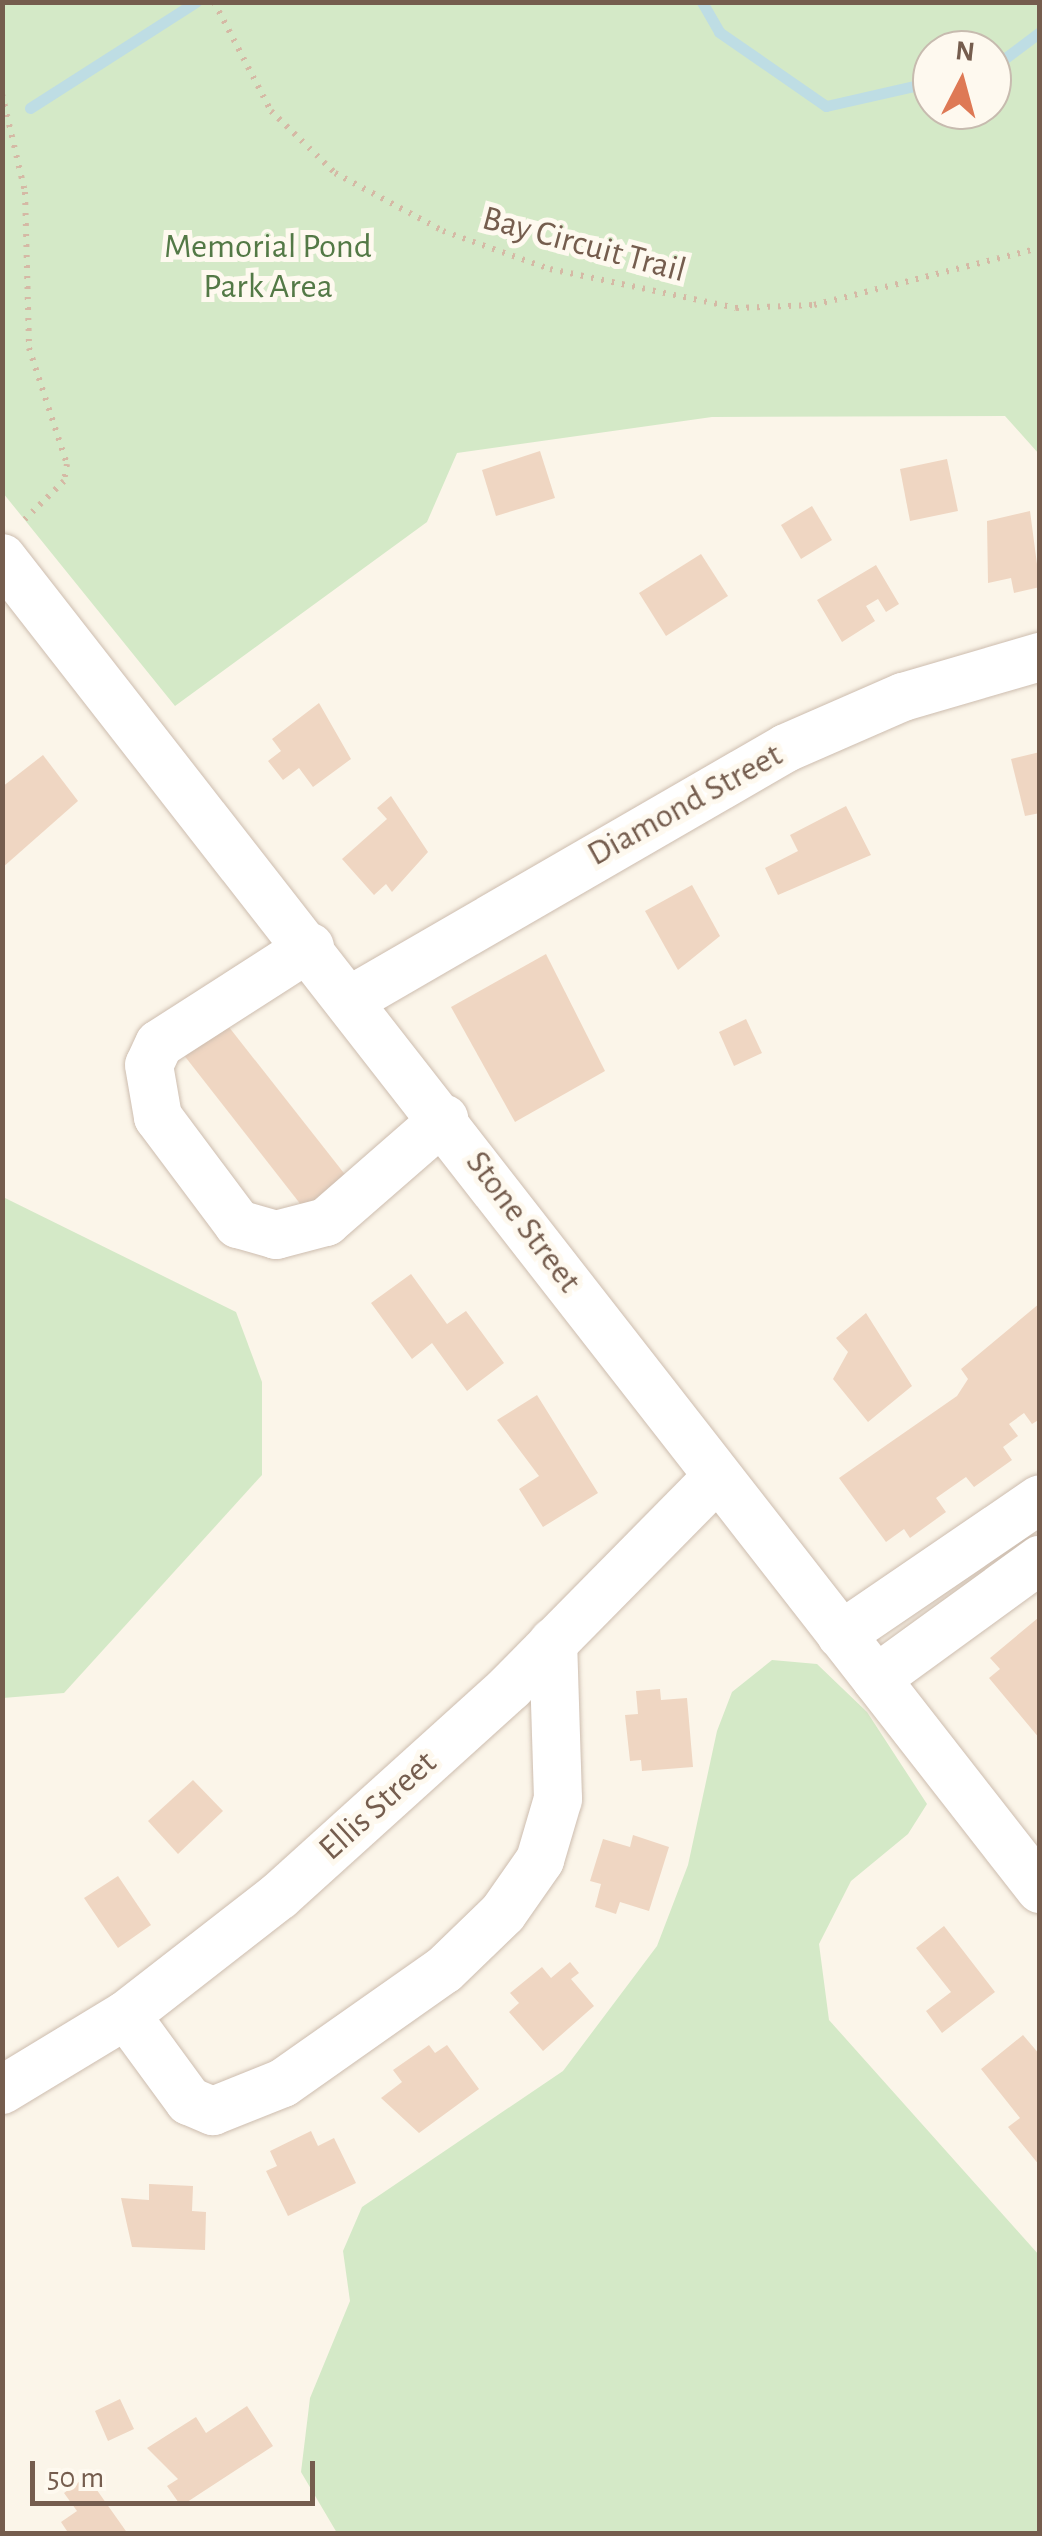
<!DOCTYPE html>
<style>
body{margin:0}
#map{position:relative;width:1042px;height:2536px;overflow:hidden;background:#fbf5e9;font-family:"Alegreya Sans",sans-serif}
div>[style]{position:absolute}
.green>*{inset:0;background:#d4e9c7}
.stream>*{height:11px;margin:-5.5px;padding:0 5.5px;transform-origin:5.5px;border-radius:5.5px;background:#bedde4}
.building>*{inset:0;background:#efd6c2}
.path>*{height:6px;margin-top:-3px;transform-origin:0;background:repeating-linear-gradient(90deg,#d5b9a5 0 2.5px,transparent 0 10.5px)}
.roads{filter:drop-shadow(0 0 2px #cdbdaf) drop-shadow(0 0 2px #cdbdaf)}
.minor>*{height:48px;margin:-24px;padding:0 24px;transform-origin:24px;border-radius:24px;background:#fff}
span{translate:-50% -50%;white-space:nowrap;text-align:center;line-height:1.15;-webkit-text-stroke:10px #fef9ef;paint-order:stroke}
.street-label{font-size:35px;color:#755d4e}
.park-label{font-size:35px;color:#537946}
.frame{position:absolute;inset:0;border:5px solid #755d4e;pointer-events:none}
.north{position:absolute;left:912px;top:30px;width:100px;height:100px;box-sizing:border-box;background:#fef9ef;border:2px solid #c7bbaf;border-radius:50%;rotate:6deg;font-size:28px;font-weight:700;line-height:40px;text-align:center;color:#755d4e}
.north::after{content:'';display:block;margin:auto;width:35px;height:45px;background:#de7955;clip-path:polygon(50% 0,100% 100%,50% 72%,0 100%)}
.scale{position:absolute;left:30px;top:2461px;width:285px;height:45px;box-sizing:border-box;border:5px solid #755d4e;border-top:0;padding-left:12px;font-size:30px;line-height:35px;white-space:nowrap;color:#755d4e;-webkit-text-stroke:8px #fef9ef;paint-order:stroke}
</style>
<div id="map">
<div class="green">
<div style="clip-path:polygon(evenodd,2px 3px,1039px 3px,1039px 454px,1005px 416px,712px 417px,457px 453px,427px 522px,175px 706px,3px 493px,2px 3px,932px 50px,992px 50px,992px 110px,932px 110px,932px 50px)"></div>
<div style="clip-path:polygon(3px 1197px,236px 1312px,262px 1382px,262px 1475px,64px 1693px,3px 1698px)"></div>
<div style="clip-path:polygon(772px 1660px,817px 1664px,867px 1712px,927px 1804px,908px 1834px,851px 1881px,819px 1944px,829px 2020px,1039px 2255px,1039px 2533px,337px 2533px,301px 2472px,310px 2398px,350px 2301px,343px 2251px,362px 2207px,563px 2071px,657px 1946px,688px 1865px,717px 1731px,732px 1692px)"></div>
</div>
<div class="stream">
<div style="left:702px;top:2px;width:34px;rotate:60deg"></div>
<div style="left:719px;top:32px;width:130px;rotate:34.7deg"></div>
<div style="left:826px;top:106px;width:109px;rotate:-12.8deg"></div>
<div style="left:992px;top:68px;width:60px;rotate:-36.9deg"></div>
<div style="left:30px;top:108px;width:197px;rotate:-32.6deg"></div>
</div>
<div class="building">
<div style="clip-path:polygon(540px 451px,555px 498px,496px 516px,482px 470px)"></div>
<div style="clip-path:polygon(947px 459px,958px 511px,910px 521px,900px 469px)"></div>
<div style="clip-path:polygon(812px 506px,832px 540px,801px 559px,781px 525px)"></div>
<div style="clip-path:polygon(1030px 511px,1040px 587px,1014px 593px,1011px 578px,988px 583px,987px 521px)"></div>
<div style="clip-path:polygon(701px 554px,728px 596px,666px 636px,639px 593px)"></div>
<div style="clip-path:polygon(876px 565px,899px 604px,886px 612px,878px 599px,866px 606px,875px 621px,842px 642px,817px 600px)"></div>
<div style="clip-path:polygon(319px 703px,351px 759px,313px 787px,299px 768px,283px 780px,268px 761px,281px 751px,272px 739px)"></div>
<div style="clip-path:polygon(1040px 752px,1040px 813px,1025px 816px,1011px 759px)"></div>
<div style="clip-path:polygon(43px 755px,78px 801px,2px 868px,2px 787px)"></div>
<div style="clip-path:polygon(391px 796px,428px 852px,392px 892px,386px 884px,374px 895px,342px 859px,387px 819px,377px 808px)"></div>
<div style="clip-path:polygon(846px 806px,871px 855px,778px 895px,765px 868px,798px 851px,790px 835px)"></div>
<div style="clip-path:polygon(692px 885px,720px 936px,678px 970px,645px 911px)"></div>
<div style="clip-path:polygon(546px 954px,605px 1071px,515px 1122px,451px 1007px)"></div>
<div style="clip-path:polygon(746px 1019px,762px 1053px,734px 1066px,719px 1032px)"></div>
<div style="clip-path:polygon(225px 1022px,347px 1177px,305px 1210px,183px 1054px)"></div>
<div style="clip-path:polygon(411px 1274px,447px 1324px,466px 1311px,504px 1363px,467px 1391px,432px 1343px,412px 1359px,371px 1303px)"></div>
<div style="clip-path:polygon(1040px 1303px,1040px 1419px,1032px 1424px,1024px 1413px,1009px 1424px,1018px 1436px,1003px 1447px,1012px 1460px,974px 1487px,966px 1477px,936px 1498px,946px 1512px,910px 1538px,904px 1529px,886px 1542px,839px 1478px,957px 1396px,968px 1379px,961px 1369px)"></div>
<div style="clip-path:polygon(866px 1313px,912px 1386px,868px 1422px,833px 1379px,848px 1352px,836px 1338px)"></div>
<div style="clip-path:polygon(537px 1395px,598px 1493px,543px 1527px,519px 1489px,539px 1476px,497px 1420px)"></div>
<div style="clip-path:polygon(1038px 1618px,1040px 1620px,1040px 1739px,989px 1678px,1000px 1669px,990px 1658px)"></div>
<div style="clip-path:polygon(660px 1689px,661px 1700px,687px 1698px,693px 1767px,642px 1771px,641px 1760px,630px 1761px,625px 1715px,638px 1714px,636px 1691px)"></div>
<div style="clip-path:polygon(193px 1780px,223px 1811px,178px 1854px,148px 1821px)"></div>
<div style="clip-path:polygon(633px 1835px,669px 1847px,649px 1911px,620px 1902px,616px 1914px,595px 1907px,601px 1884px,590px 1881px,603px 1839px,630px 1847px)"></div>
<div style="clip-path:polygon(118px 1876px,151px 1925px,118px 1948px,84px 1898px)"></div>
<div style="clip-path:polygon(944px 1926px,995px 1992px,942px 2033px,926px 2011px,951px 1992px,916px 1948px)"></div>
<div style="clip-path:polygon(570px 1962px,579px 1973px,571px 1979px,594px 2006px,543px 2051px,509px 2012px,519px 2003px,510px 1993px,542px 1967px,551px 1978px)"></div>
<div style="clip-path:polygon(1023px 2035px,1040px 2055px,1040px 2166px,1008px 2127px,1020px 2118px,981px 2069px)"></div>
<div style="clip-path:polygon(429px 2045px,435px 2053px,447px 2045px,479px 2089px,419px 2133px,381px 2098px,402px 2082px,393px 2070px)"></div>
<div style="clip-path:polygon(311px 2131px,318px 2146px,334px 2138px,356px 2183px,288px 2216px,266px 2171px,277px 2166px,270px 2151px)"></div>
<div style="clip-path:polygon(149px 2184px,193px 2186px,192px 2211px,206px 2212px,205px 2250px,132px 2247px,121px 2198px,149px 2200px)"></div>
<div style="clip-path:polygon(120px 2399px,134px 2429px,108px 2441px,95px 2411px)"></div>
<div style="clip-path:polygon(247px 2406px,273px 2446px,181px 2506px,167px 2486px,178px 2479px,147px 2448px,196px 2417px,206px 2433px)"></div>
<div style="clip-path:polygon(87px 2476px,128px 2534px,69px 2534px,61px 2522px,77px 2511px,64px 2493px)"></div>
</div>
<div class="path">
<div style="left:214px;top:2px;width:123px;rotate:62.4deg"></div>
<div style="left:271px;top:111px;width:89px;rotate:44.1deg"></div>
<div style="left:335px;top:173px;width:123px;rotate:28.2deg"></div>
<div style="left:443px;top:231px;width:114px;rotate:19.6deg"></div>
<div style="left:550px;top:269px;width:190px;rotate:11.8deg"></div>
<div style="left:736px;top:308px;width:78px;rotate:-2.2deg"></div>
<div style="left:814px;top:305px;width:233px;rotate:-14.2deg"></div>
<div style="left:2px;top:94px;width:101px;rotate:76.8deg"></div>
<div style="left:25px;top:192px;width:156px;rotate:88.5deg"></div>
<div style="left:29px;top:348px;width:122px;rotate:71.9deg"></div>
<div style="left:67px;top:464px;width:17px;rotate:100deg"></div>
<div style="left:64px;top:481px;width:56px;rotate:135.7deg"></div>
</div>
<div class="roads">
<div class="minor">
<div style="left:2px;top:558px;width:1688px;rotate:52.05deg"></div>
<div style="left:310px;top:947px;width:179px;rotate:147.3deg"></div>
<div style="left:159px;top:1044px;width:23px;rotate:115deg"></div>
<div style="left:149px;top:1065px;width:53px;rotate:80.2deg"></div>
<div style="left:158px;top:1117px;width:134px;rotate:53.2deg"></div>
<div style="left:238px;top:1224px;width:40px;rotate:16deg"></div>
<div style="left:276px;top:1235px;width:52px;rotate:-14.6deg"></div>
<div style="left:326px;top:1222px;width:157px;rotate:-41.1deg"></div>
<div style="left:352px;top:999px;width:501px;rotate:-30.04deg"></div>
<div style="left:786px;top:748px;width:128px;rotate:-23.6deg"></div>
<div style="left:903px;top:697px;width:143px;rotate:-16.3deg"></div>
<div style="left:841px;top:1635px;width:241px;rotate:-34.3deg"></div>
<div style="left:876px;top:1679px;width:203px;rotate:-36deg"></div>
<div style="left:126px;top:2015px;width:107px;rotate:53.8deg"></div>
<div style="left:189px;top:2101px;width:26px;rotate:23deg"></div>
<div style="left:213px;top:2111px;width:75px;rotate:-21.8deg"></div>
<div style="left:283px;top:2083px;width:197px;rotate:-35.1deg"></div>
<div style="left:444px;top:1970px;width:82px;rotate:-44deg"></div>
<div style="left:503px;top:1913px;width:65px;rotate:-55.1deg"></div>
<div style="left:540px;top:1860px;width:64px;rotate:-73.6deg"></div>
<div style="left:558px;top:1799px;width:157px;rotate:-91.8deg"></div>
<div style="left:2px;top:2090px;width:145px;rotate:-31.2deg"></div>
<div style="left:126px;top:2015px;width:194px;rotate:-37.9deg"></div>
<div style="left:279px;top:1896px;width:312px;rotate:-42.1deg"></div>
<div style="left:510px;top:1687px;width:295px;rotate:-45.4deg"></div>
</div>
</div>
<div class="street-label">
<span style="left:584px;top:245px;rotate:15deg">Bay Circuit Trail</span>
<span style="left:685px;top:805px;rotate:-29deg">Diamond Street</span>
<span style="left:523px;top:1222px;rotate:53deg">Stone Street</span>
<span style="left:378px;top:1806px;rotate:-42deg">Ellis Street</span>
</div>
<div class="park-label">
<span style="left:268px;top:267px">Memorial Pond<br>Park Area</span>
</div>
<div class="frame"></div>
<div class="north">N</div>
<div class="scale">50 m</div>
</div>
